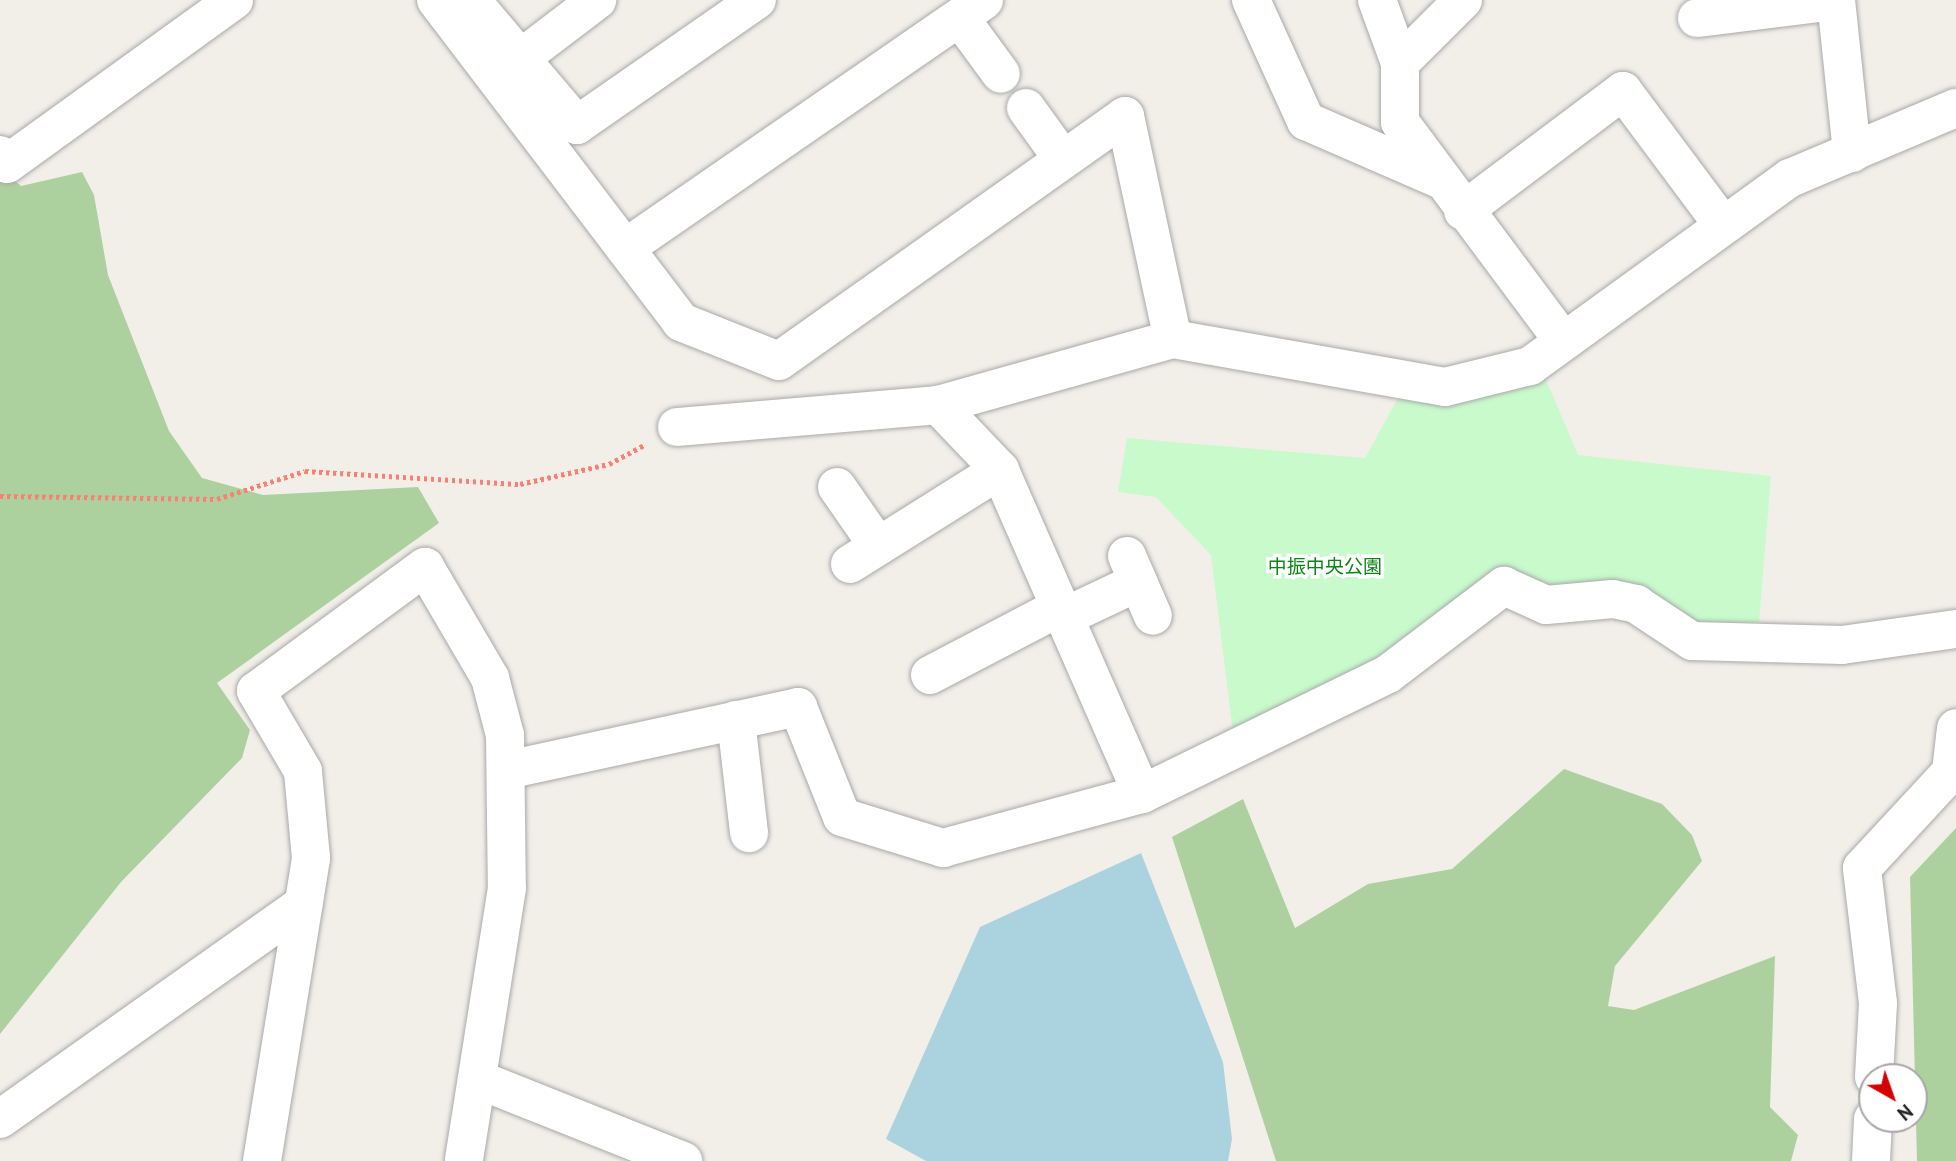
<!DOCTYPE html>
<meta charset="utf-8">
<style>
body{margin:0}
#map{position:relative;width:1956px;height:1161px;overflow:hidden;background:#f2efe9;font-family:"PT Sans","Noto Sans JP",sans-serif}
div>[style]{position:absolute}
.forest>*{inset:0;background:#add19e}
.park>*{inset:0;background:#c8facc}
.water>*{inset:0;background:#aad3df}
.path>*{height:4.5px;margin-top:-2.25px;transform-origin:0;background:repeating-linear-gradient(90deg,#fa8072 0 3.5px,transparent 0 7px)}
.roads{filter:drop-shadow(0 0 2px #a9a9a9) drop-shadow(0 0 2px #a9a9a9)}
.minor>*{height:38px;margin:-19px;padding:0 19px;transform-origin:19px;border-radius:19px;background:#fff}
span{translate:-50% -50%;white-space:nowrap;text-align:center;line-height:1.15;-webkit-text-stroke:7px #fff;paint-order:stroke}
.park-label{font-size:19px;color:#0c8416}
.north{position:absolute;left:1858px;top:1063px;width:70px;height:70px;box-sizing:border-box;background:#fff;border:2px solid #a7a7a7;border-radius:50%;rotate:140deg;font-size:19px;font-weight:700;line-height:28px;text-align:center;color:#222}
.north::after{content:'';display:block;margin:auto;width:24px;height:32px;background:#d40000;clip-path:polygon(50% 0,100% 100%,50% 72%,0 100%)}
</style>
<div id="map">
<div class="forest">
<div style="clip-path:polygon(0 167px,21px 186px,82px 172px,94px 195px,108px 275px,169px 431px,202px 478px,263px 495px,418px 487px,439px 523px,217px 683px,250px 730px,242px 758px,121px 882px,0 1034px)"></div>
<div style="clip-path:polygon(1564px 769px,1662px 804px,1692px 835px,1702px 861px,1615px 966px,1608px 1006px,1634px 1010px,1775px 956px,1770px 1107px,1798px 1135px,1791px 1161px,1276px 1161px,1172px 837px,1243px 799px,1295px 928px,1368px 884px,1452px 869px)"></div>
<div style="clip-path:polygon(1956px 828px,1956px 1161px,1917px 1161px,1910px 877px)"></div>
</div>
<div class="park">
<div style="clip-path:polygon(1545px 377px,1578px 455px,1771px 476px,1759px 622px,1679px 626px,1541px 586px,1233px 733px,1211px 555px,1156px 497px,1118px 492px,1127px 438px,1365px 458px,1398px 398px)"></div>
</div>
<div class="water">
<div style="clip-path:polygon(1141px 853px,1223px 1062px,1232px 1139px,1228px 1161px,926px 1161px,886px 1139px,980px 927px)"></div>
</div>
<div class="path">
<div style="left:0;top:496px;width:217px;rotate:0.8deg"></div>
<div style="left:217px;top:499px;width:92px;rotate:-17.7deg"></div>
<div style="left:305px;top:471px;width:215px;rotate:3.5deg"></div>
<div style="left:520px;top:484px;width:91px;rotate:-12.7deg"></div>
<div style="left:609px;top:464px;width:42px;rotate:-28.4deg"></div>
</div>
<div class="roads">
<div class="minor">
<div style="left:436px;top:0;width:405px;rotate:52.7deg"></div>
<div style="left:681px;top:322px;width:105px;rotate:21.7deg"></div>
<div style="left:779px;top:361px;width:424px;rotate:-35.3deg"></div>
<div style="left:1125px;top:116px;width:228px;rotate:77.9deg"></div>
<div style="left:471px;top:0;width:164px;rotate:49.7deg"></div>
<div style="left:577px;top:125px;width:219px;rotate:-34.8deg"></div>
<div style="left:1251px;top:0;width:133px;rotate:65.6deg"></div>
<div style="left:1306px;top:121px;width:148px;rotate:23.5deg"></div>
<div style="left:1377px;top:0;width:67px;rotate:69.9deg"></div>
<div style="left:1463px;top:0;width:89px;rotate:135deg"></div>
<div style="left:1400px;top:63px;width:59px;rotate:90deg"></div>
<div style="left:1400px;top:122px;width:273px;rotate:53.3deg"></div>
<div style="left:1836px;top:0;width:154px;rotate:84deg"></div>
<div style="left:960px;top:18px;width:69px;rotate:53.8deg"></div>
<div style="left:1697px;top:18px;width:139px;rotate:-7deg"></div>
<div style="left:521px;top:58px;width:96px;rotate:-37.3deg"></div>
<div style="left:1026px;top:108px;width:62px;rotate:54.2deg"></div>
<div style="left:0;top:155px;width:11px;rotate:52deg"></div>
<div style="left:7px;top:164px;width:280px;rotate:-35.8deg"></div>
<div style="left:1463px;top:211px;width:200px;rotate:-36.9deg"></div>
<div style="left:1623px;top:91px;width:166px;rotate:53.3deg"></div>
<div style="left:625px;top:248px;width:436px;rotate:-34.6deg"></div>
<div style="left:677px;top:427px;width:262px;rotate:-4.8deg"></div>
<div style="left:938px;top:405px;width:244px;rotate:-15.7deg"></div>
<div style="left:1173px;top:339px;width:276px;rotate:10deg"></div>
<div style="left:1445px;top:387px;width:88px;rotate:-13.9deg"></div>
<div style="left:1530px;top:366px;width:321px;rotate:-35.9deg"></div>
<div style="left:1790px;top:178px;width:180px;rotate:-22.9deg"></div>
<div style="left:837px;top:487px;width:72px;rotate:55.2deg"></div>
<div style="left:1127px;top:556px;width:65px;rotate:66.6deg"></div>
<div style="left:850px;top:564px;width:177px;rotate:-32.1deg"></div>
<div style="left:1064px;top:617px;width:82px;rotate:-25.3deg"></div>
<div style="left:930px;top:675px;width:147px;rotate:-27.6deg"></div>
<div style="left:736px;top:720px;width:114px;rotate:83.4deg"></div>
<div style="left:507px;top:770px;width:298px;rotate:-12.2deg"></div>
<div style="left:798px;top:707px;width:118px;rotate:68.2deg"></div>
<div style="left:842px;top:817px;width:106px;rotate:17.1deg"></div>
<div style="left:943px;top:848px;width:206px;rotate:-15.2deg"></div>
<div style="left:1142px;top:794px;width:354px;rotate:-113.7deg"></div>
<div style="left:1000px;top:470px;width:90px;rotate:-133.6deg"></div>
<div style="left:1142px;top:794px;width:274px;rotate:-26deg"></div>
<div style="left:1388px;top:674px;width:146px;rotate:-37.2deg"></div>
<div style="left:1504px;top:586px;width:46px;rotate:24.3deg"></div>
<div style="left:1546px;top:605px;width:67px;rotate:-5.1deg"></div>
<div style="left:1613px;top:599px;width:24px;rotate:12deg"></div>
<div style="left:1636px;top:604px;width:67px;rotate:33.5deg"></div>
<div style="left:1692px;top:641px;width:150px;rotate:1.5deg"></div>
<div style="left:1842px;top:645px;width:115px;rotate:-8deg"></div>
<div style="left:1874px;top:1077px;width:74px;rotate:-86.9deg"></div>
<div style="left:1878px;top:1003px;width:136px;rotate:-96.8deg"></div>
<div style="left:1862px;top:868px;width:131px;rotate:-47.2deg"></div>
<div style="left:1951px;top:772px;width:44px;rotate:-83.5deg"></div>
<div style="left:477px;top:1079px;width:222px;rotate:21.7deg"></div>
<div style="left:0;top:1119px;width:372px;rotate:-35.3deg"></div>
<div style="left:262px;top:1161px;width:307px;rotate:-80.8deg"></div>
<div style="left:311px;top:858px;width:87px;rotate:-95.3deg"></div>
<div style="left:303px;top:771px;width:93px;rotate:-120.4deg"></div>
<div style="left:256px;top:691px;width:210px;rotate:-36.3deg"></div>
<div style="left:425px;top:567px;width:129px;rotate:59.6deg"></div>
<div style="left:490px;top:678px;width:59px;rotate:75.3deg"></div>
<div style="left:505px;top:735px;width:153px;rotate:89.3deg"></div>
<div style="left:507px;top:888px;width:276px;rotate:99deg"></div>
<div style="left:1871px;top:1161px;width:42px;rotate:-87.3deg"></div>
</div>
</div>
<div class="park-label">
<span style="left:1325px;top:567px">中振中央公園</span>
</div>
<div class="north">N</div>
</div>
